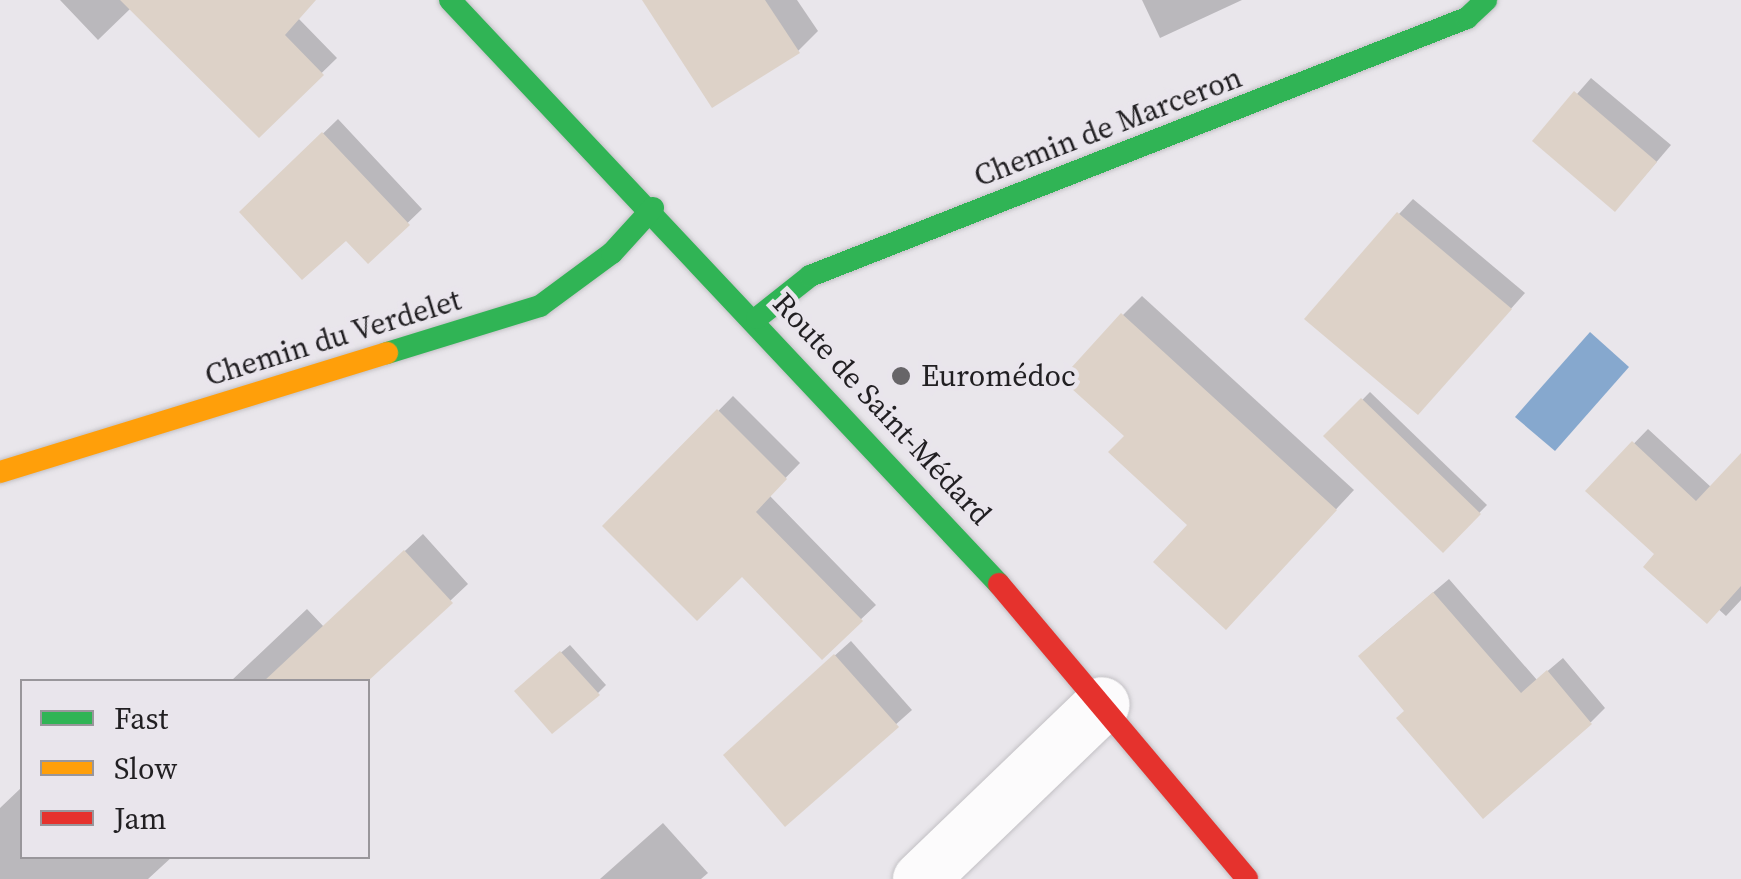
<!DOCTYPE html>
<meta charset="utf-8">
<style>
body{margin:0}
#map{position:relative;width:1741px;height:879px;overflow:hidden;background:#e9e6eb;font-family:"Source Serif 4",serif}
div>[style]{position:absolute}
.water>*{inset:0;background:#86a8ce}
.shadow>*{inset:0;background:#0003}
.building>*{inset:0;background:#ddd2c8}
.roads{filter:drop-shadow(0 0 2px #c2c0c4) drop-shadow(0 0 2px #c2c0c4)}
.street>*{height:55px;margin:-27.5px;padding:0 27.5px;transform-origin:27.5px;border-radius:27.5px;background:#fcfbfc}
.fast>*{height:22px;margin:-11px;padding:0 11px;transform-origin:11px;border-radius:11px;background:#30b455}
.slow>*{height:22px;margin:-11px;padding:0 11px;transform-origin:11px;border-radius:11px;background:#ff9f0a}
.jam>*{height:22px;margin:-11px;padding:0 11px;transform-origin:11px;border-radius:11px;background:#e5322d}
.dots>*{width:28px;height:28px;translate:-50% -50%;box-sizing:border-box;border:5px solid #e9e5ec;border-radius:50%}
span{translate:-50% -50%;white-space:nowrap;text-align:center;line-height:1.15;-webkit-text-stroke:9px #e9e5ec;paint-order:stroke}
.street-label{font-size:30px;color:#211f22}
.poi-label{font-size:30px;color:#211f22}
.left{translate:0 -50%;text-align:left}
.legend{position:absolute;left:20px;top:679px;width:350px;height:180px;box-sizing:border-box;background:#e9e5ec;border:2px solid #99969b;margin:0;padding:12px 18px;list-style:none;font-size:30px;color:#211f22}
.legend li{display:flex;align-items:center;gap:20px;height:50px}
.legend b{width:50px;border:2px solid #99969b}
</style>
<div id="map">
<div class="water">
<div style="clip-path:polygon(1590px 332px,1629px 367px,1555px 451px,1515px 417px)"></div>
</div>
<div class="shadow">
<div style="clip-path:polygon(60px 0,298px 0,298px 18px,337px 58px,259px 134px,131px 8px,98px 40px)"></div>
<div style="clip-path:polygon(645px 0,797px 0,818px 31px,798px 51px)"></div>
<div style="clip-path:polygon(1142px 0,1242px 0,1160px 38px)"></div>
<div style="clip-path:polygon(1591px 78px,1671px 145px,1630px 193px,1536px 141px)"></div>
<div style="clip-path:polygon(338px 119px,422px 209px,368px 261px,346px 238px,242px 212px)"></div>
<div style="clip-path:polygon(1413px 199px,1525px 293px,1432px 397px,1399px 214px)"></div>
<div style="clip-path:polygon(1142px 296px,1354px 490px,1245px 607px,1127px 436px,1123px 315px)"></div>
<div style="clip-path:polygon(1370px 392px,1487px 505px,1443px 550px,1327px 436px)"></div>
<div style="clip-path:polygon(733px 396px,800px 463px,769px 495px,876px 605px,822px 656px,742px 574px,605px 526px)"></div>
<div style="clip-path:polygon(1648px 429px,1712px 488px,1741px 457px,1741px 600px,1726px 616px,1588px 491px)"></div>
<div style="clip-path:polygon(423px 534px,468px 584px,364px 682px,231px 681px,307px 609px,324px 627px)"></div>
<div style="clip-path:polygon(1449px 579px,1537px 680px,1563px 658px,1605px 708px,1591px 722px,1406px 711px,1376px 641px)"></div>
<div style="clip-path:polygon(851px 641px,912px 710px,785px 823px,741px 740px)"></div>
<div style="clip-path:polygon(570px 645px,606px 685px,598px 693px,525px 683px)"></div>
<div style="clip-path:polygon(22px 787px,22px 856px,173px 856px,148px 879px,0 879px,0 808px)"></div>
<div style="clip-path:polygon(663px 823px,708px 873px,701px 879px,600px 879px)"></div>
</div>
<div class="building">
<div style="clip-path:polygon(120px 0,316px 0,285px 35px,324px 75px,259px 138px)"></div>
<div style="clip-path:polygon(642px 0,765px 0,800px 53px,712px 108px)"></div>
<div style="clip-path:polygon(1574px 91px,1657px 162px,1615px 212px,1532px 141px)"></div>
<div style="clip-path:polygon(322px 132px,410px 225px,368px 264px,346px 241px,302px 280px,239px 212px)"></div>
<div style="clip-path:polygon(1397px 212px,1512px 309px,1418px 415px,1304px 319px)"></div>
<div style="clip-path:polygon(1121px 313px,1337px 510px,1226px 630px,1153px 562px,1187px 525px,1108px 452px,1124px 436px,1061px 379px)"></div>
<div style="clip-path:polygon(1361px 398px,1481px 514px,1443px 553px,1323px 436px)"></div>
<div style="clip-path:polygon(717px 409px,787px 479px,756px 512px,863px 621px,822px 660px,742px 577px,697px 621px,602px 526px)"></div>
<div style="clip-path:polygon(1632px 441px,1696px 501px,1741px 453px,1741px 586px,1707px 624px,1643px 567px,1654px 554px,1585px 491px)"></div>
<div style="clip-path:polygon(404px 550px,453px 603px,367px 682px,263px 682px)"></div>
<div style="clip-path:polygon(1433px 592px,1521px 693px,1547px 670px,1592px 724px,1483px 819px,1396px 718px,1404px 711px,1358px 656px)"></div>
<div style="clip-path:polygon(560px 651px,600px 695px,552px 734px,514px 691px)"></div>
<div style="clip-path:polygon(834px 654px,899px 727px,785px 827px,723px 755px)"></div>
</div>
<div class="roads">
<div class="street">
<div style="left:920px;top:879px;width:252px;rotate:-43.9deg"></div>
</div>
<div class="fast">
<div style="left:450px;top:0;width:802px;rotate:46.77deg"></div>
<div style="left:757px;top:318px;width:68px;rotate:-38.4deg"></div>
<div style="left:810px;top:276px;width:706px;rotate:-21.44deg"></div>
<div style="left:1467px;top:18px;width:26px;rotate:-43deg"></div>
<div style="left:387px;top:353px;width:160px;rotate:-17.1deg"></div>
<div style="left:540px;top:306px;width:89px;rotate:-36.4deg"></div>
<div style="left:612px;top:253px;width:61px;rotate:-47.7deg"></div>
</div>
<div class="slow">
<div style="left:0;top:472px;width:405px;rotate:-17.1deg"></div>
</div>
<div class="jam">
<div style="left:999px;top:584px;width:385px;rotate:49.9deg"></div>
</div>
</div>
<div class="dots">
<div style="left:901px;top:376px;background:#676568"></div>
</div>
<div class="street-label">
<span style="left:1108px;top:127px;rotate:-21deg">Chemin de Marceron</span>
<span style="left:333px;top:338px;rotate:-17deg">Chemin du Verdelet</span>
<span style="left:882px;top:409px;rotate:47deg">Route de Saint-Médard</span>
</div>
<div class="poi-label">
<span class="left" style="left:921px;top:376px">Euromédoc</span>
</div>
<ul class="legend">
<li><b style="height:12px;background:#30b455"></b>Fast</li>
<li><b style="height:12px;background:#ff9f0a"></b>Slow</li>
<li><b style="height:12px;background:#e5322d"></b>Jam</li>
</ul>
</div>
